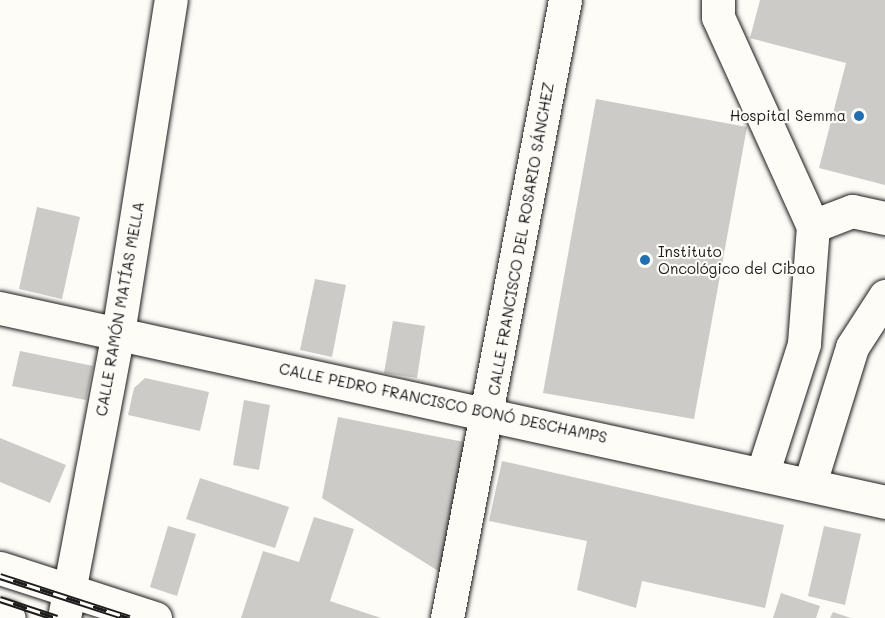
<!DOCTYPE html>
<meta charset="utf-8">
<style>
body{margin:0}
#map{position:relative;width:885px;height:618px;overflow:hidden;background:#fdfcf7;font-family:Mali,sans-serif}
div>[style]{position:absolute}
.building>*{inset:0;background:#cccbc8}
.roads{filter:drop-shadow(0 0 2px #1c1c1c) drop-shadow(0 0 2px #1c1c1c)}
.minor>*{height:33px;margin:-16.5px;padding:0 16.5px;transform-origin:16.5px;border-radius:16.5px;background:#fdfcf7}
.major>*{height:33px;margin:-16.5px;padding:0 16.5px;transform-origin:16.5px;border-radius:16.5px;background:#fdfcf7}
.rail>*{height:7px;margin-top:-3.5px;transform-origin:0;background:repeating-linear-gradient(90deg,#fdfcf7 0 14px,#1c1c1c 0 28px);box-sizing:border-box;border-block:2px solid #1c1c1c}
.dots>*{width:16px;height:16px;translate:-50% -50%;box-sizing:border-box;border:3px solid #fdfcf7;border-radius:50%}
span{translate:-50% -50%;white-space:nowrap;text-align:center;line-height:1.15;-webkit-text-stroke:4.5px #fdfcf7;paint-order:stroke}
.poi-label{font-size:15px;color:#1c1c1c}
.right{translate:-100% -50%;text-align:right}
.left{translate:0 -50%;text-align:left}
.street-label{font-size:15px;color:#1c1c1c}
</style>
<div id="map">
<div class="building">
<div style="clip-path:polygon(760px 0,885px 0,885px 185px,819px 168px,846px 63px,750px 38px)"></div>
<div style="clip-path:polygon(596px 99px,747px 127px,694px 419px,543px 393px)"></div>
<div style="clip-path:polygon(37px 207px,80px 217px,62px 299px,19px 289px)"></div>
<div style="clip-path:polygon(315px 279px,346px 285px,332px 357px,300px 350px)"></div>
<div style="clip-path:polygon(393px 321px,425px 326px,417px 378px,384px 373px)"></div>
<div style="clip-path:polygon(20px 351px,93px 366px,86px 400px,12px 386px)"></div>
<div style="clip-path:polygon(145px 378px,209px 392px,200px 431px,128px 415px,134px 388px)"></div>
<div style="clip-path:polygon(244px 400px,270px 405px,259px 470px,233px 465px)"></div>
<div style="clip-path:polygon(338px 417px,469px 443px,443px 574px,322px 498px)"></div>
<div style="clip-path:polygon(0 438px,66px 465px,50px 503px,0 482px)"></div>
<div style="clip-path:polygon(502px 461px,784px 525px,765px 608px,642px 581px,636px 608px,577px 590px,587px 541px,489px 521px)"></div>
<div style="clip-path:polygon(200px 478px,289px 507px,275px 548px,186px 519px)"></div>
<div style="clip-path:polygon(314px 517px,354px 529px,330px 601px,381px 618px,241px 618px,263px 551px,299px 562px)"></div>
<div style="clip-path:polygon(168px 526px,196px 534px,177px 596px,150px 587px)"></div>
<div style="clip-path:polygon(824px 526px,861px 534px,845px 605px,808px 596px)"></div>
<div style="clip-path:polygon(781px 593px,820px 606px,816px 618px,773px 618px)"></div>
<div style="clip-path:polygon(833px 612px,851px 618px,830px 618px)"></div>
</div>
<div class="roads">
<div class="minor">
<div style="left:718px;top:0;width:17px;rotate:90deg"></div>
<div style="left:718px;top:17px;width:230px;rotate:65.6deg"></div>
<div style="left:813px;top:226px;width:118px;rotate:94.4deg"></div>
<div style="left:804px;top:344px;width:134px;rotate:107.8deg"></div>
<div style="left:813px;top:226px;width:42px;rotate:-21deg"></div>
<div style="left:852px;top:211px;width:34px;rotate:12deg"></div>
<div style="left:0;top:308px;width:906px;rotate:12.36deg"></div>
<div style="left:810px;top:483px;width:142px;rotate:-72.8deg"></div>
<div style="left:852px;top:347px;width:61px;rotate:-57.1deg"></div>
<div style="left:64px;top:618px;width:290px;rotate:-79.3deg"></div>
<div style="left:118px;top:333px;width:337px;rotate:-81deg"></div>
<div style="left:447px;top:618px;width:629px;rotate:-79.19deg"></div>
</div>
<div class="major">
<div style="left:0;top:568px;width:163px;rotate:17.9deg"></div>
<div style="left:0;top:615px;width:9px;rotate:18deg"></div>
</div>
</div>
<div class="rail">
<div style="left:0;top:576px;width:136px;rotate:18deg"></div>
<div style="left:0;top:599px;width:60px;rotate:18.4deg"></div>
</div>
<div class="dots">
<div style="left:859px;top:116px;background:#1f6fb2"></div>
<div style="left:645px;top:260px;background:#1f6fb2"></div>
</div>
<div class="poi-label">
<span class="right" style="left:846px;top:116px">Hospital Semma</span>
<span class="left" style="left:658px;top:260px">Instituto<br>Oncológico del Cibao</span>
</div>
<div class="street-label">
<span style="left:521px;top:239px;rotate:-80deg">CALLE FRANCISCO DEL ROSARIO SÁNCHEZ</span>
<span style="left:120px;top:309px;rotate:-80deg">CALLE RAMÓN MATÍAS MELLA</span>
<span style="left:443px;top:403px;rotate:12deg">CALLE PEDRO FRANCISCO BONÓ DESCHAMPS</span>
</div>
</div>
